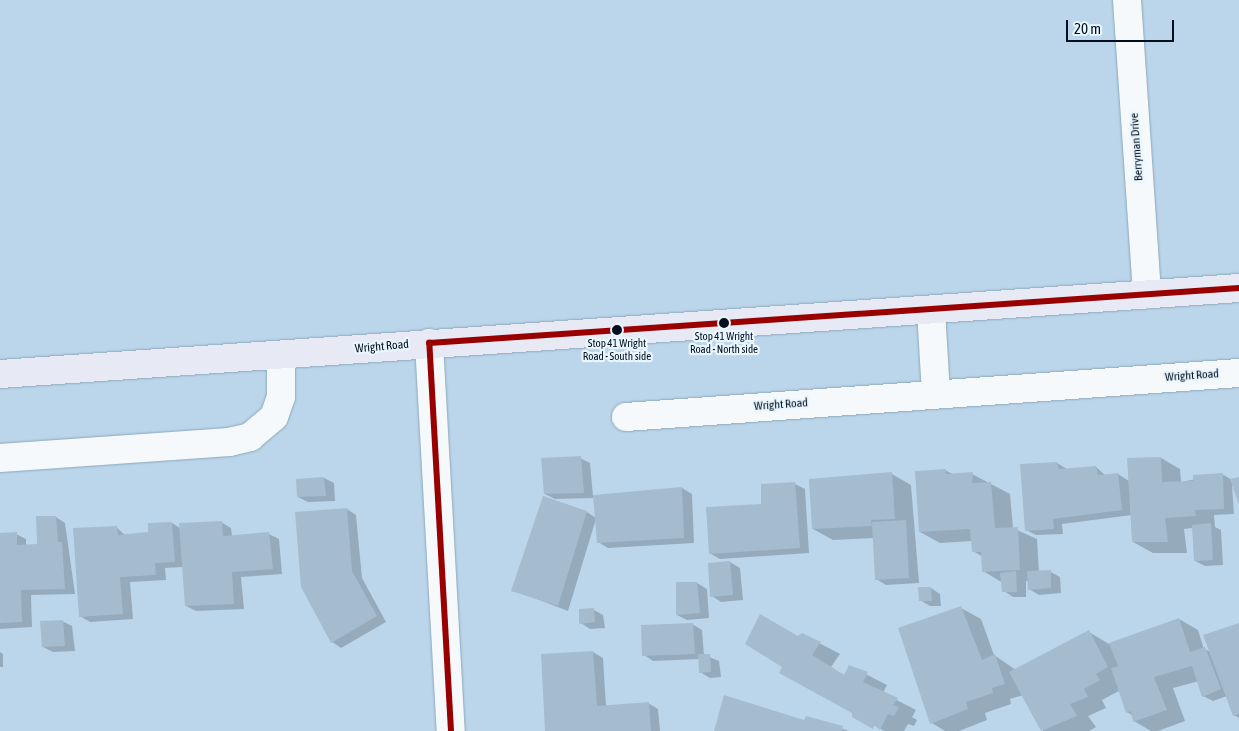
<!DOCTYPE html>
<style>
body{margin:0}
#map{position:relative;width:1239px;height:731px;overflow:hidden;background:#bbd6eb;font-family:"Asap Condensed",sans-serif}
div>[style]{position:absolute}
.shadow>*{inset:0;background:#0003}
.building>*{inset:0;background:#a5bcce}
.roads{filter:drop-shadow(0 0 1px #8ea7b9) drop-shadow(0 0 1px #8ea7b9)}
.minor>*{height:28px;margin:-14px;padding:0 14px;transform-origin:14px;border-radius:14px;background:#f5f9fc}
.major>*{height:28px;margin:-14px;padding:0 14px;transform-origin:14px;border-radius:14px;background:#e7e9f4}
.bus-1>*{height:6px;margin:-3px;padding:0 3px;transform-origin:3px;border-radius:3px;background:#900}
.dots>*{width:14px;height:14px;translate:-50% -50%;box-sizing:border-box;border:2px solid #e9f6ff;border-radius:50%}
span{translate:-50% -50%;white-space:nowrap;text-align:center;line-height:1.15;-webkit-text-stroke:4.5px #e9f6ff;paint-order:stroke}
.bus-label{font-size:11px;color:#000e1e}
.street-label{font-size:12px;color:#000e1e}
.scale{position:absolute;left:1066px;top:20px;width:108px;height:22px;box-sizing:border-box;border:2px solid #000e1e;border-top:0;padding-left:6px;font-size:15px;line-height:18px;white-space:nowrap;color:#000e1e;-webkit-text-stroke:4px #e9f6ff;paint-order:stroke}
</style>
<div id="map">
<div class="shadow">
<div style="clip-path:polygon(580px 458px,590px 463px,593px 496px,682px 488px,692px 494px,694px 543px,608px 548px,598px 542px,596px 519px,568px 611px,513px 590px,587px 512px,596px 518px,594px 498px,555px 499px,545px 494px)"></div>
<div style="clip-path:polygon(1161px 458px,1180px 469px,1181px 482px,1222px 474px,1232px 480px,1239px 478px,1239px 502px,1232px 485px,1234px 514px,1214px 515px,1215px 527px,1221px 530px,1223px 565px,1205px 566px,1195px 561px,1193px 528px,1184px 529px,1187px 553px,1153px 553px,1133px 542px,1132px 515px,1062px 524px,1063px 534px,1036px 535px,1026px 530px,1057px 463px,1067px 469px,1096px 467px,1106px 476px,1118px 474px,1129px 481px,1128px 459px)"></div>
<div style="clip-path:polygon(945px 470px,954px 475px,972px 474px,1010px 494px,1013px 528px,1037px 539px,1039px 572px,1051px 572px,1060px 577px,1061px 593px,1039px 595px,1029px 589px,1029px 581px,1026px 581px,1026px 597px,1013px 597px,1004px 591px,1003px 583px,983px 571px,983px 557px,973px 551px,972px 541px,940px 543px,920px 532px)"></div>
<div style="clip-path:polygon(892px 474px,911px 485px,919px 583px,886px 585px,876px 579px,874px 538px,833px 540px,813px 529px)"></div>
<div style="clip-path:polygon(324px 478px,334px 483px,335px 501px,308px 502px,298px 497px,297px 480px)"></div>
<div style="clip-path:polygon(795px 484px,805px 489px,809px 553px,720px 559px,711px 554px,763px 506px,762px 485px)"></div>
<div style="clip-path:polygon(347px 509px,356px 515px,362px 578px,386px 622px,341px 648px,332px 642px)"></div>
<div style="clip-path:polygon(56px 517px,65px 523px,75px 594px,31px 595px,32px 627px,0 629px,0 534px,16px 534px,26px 539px,26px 546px,39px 545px)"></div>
<div style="clip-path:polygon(221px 522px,231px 528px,232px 536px,269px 534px,279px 539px,282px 574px,241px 577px,244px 609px,196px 611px,186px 606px,183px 567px,165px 568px,166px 580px,130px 582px,133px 619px,90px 622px,80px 616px,116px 527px,126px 536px,150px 533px,172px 523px,180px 528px)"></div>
<div style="clip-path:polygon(730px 562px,740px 568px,743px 600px,721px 602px,712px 596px,710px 564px)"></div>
<div style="clip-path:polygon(697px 583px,707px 589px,709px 618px,687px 620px,677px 615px)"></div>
<div style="clip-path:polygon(931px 588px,940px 594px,941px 606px,930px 606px,920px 600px)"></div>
<div style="clip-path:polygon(961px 608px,981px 619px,994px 655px,1016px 670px,1089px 632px,1109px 644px,1179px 619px,1198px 630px,1204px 649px,1211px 652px,1239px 624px,1239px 718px,1234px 715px,1227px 696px,1213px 701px,1203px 696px,1199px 681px,1173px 688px,1185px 721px,1158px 731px,1151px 731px,1134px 721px,1133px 716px,1127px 712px,1119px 691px,1102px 700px,1106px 708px,1088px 716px,1096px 727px,1089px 731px,1043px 731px,1023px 695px,1010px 699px,1011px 704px,985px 713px,987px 720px,959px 731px,945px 731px,932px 723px)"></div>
<div style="clip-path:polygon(594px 610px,603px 615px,605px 628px,590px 629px,581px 623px)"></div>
<div style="clip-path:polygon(62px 621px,72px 626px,75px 651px,53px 652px,43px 647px)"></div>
<div style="clip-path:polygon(692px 624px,702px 630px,704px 655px,719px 661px,721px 677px,710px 678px,700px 672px,699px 659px,653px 661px,644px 655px)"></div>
<div style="clip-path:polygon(802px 634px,840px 654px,831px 667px,845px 676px,850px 666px,887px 685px,883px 693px,916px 710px,912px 717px,917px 720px,914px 726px,908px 724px,904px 731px,884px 731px,781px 672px)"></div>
<div style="clip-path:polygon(0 652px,3px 654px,3px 667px,0 667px)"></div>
<div style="clip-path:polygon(593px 652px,603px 658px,606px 706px,648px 703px,658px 709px,660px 731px,546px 731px,542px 655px)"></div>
<div style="clip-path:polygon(807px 717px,849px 731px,715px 731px,805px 721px)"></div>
</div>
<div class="building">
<div style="clip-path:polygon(581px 456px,584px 493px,544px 494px,541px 458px)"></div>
<div style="clip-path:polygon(1161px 457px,1162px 482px,1193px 481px,1193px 475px,1223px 473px,1224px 509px,1195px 510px,1196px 516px,1165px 518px,1168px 542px,1132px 542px,1127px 458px)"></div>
<div style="clip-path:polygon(1057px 462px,1059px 469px,1096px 466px,1098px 475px,1118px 473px,1122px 510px,1053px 519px,1054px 529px,1025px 531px,1020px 464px)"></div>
<div style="clip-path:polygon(946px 469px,946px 474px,973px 472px,972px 483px,991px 482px,995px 528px,1018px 527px,1020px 570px,982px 572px,981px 552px,972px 552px,970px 529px,919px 532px,915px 471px)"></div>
<div style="clip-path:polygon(892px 472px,895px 519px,871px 520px,872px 526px,812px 529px,809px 479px)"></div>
<div style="clip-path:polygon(324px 477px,326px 496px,297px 497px,296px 479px)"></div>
<div style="clip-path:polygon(1239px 477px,1239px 505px,1230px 479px)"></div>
<div style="clip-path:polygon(795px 482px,800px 548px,709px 554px,706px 507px,761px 504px,761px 484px)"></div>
<div style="clip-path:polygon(682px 487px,684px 538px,597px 543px,593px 495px)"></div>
<div style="clip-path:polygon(543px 496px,587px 511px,558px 606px,511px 591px)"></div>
<div style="clip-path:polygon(347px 508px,352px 571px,377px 616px,331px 643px,301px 587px,295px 512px)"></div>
<div style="clip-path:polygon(36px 516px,56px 516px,58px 542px,62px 542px,65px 589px,21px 590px,22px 622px,0 623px,0 533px,17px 532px,17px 545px,37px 544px)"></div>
<div style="clip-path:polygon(906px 520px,909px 578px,875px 580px,872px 522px)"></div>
<div style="clip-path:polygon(222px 521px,223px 536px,269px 532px,273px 569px,232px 572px,234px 604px,185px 606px,179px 523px)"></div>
<div style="clip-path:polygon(172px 522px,175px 562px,155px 563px,156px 575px,120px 577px,123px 614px,79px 617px,73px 528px,117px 526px,118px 535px,148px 532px,148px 523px)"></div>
<div style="clip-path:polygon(1211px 523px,1213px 560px,1194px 561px,1192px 525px)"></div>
<div style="clip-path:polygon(730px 561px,733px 595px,710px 597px,708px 563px)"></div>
<div style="clip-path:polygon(1051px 570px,1051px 588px,1028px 590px,1027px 571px)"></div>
<div style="clip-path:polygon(1016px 571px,1017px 592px,1002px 592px,1000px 573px)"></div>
<div style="clip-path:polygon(676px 582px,697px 582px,700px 613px,676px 615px)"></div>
<div style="clip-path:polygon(918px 587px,931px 587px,932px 601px,919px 601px)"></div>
<div style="clip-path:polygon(961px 606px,982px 660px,995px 654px,1005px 684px,992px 688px,993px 693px,966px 702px,968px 709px,930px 724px,898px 628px)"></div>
<div style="clip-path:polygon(594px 608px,595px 622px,579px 624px,579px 609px)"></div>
<div style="clip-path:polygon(760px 614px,798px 636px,802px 633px,821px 642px,812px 655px,844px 675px,849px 665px,868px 672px,863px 682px,898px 698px,893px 705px,899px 707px,894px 716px,888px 714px,880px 730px,874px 725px,873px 729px,852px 717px,852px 713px,779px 673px,782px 667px,745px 644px)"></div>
<div style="clip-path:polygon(1179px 618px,1190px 652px,1205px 647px,1221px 689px,1202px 697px,1192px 666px,1154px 677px,1167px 710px,1133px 722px,1131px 711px,1126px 713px,1111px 668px,1118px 666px,1109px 643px)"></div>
<div style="clip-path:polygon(63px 620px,65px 646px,42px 647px,40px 621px)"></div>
<div style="clip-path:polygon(693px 623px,695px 654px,642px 656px,641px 625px)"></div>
<div style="clip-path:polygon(1239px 623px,1239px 714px,1233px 716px,1203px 635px)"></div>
<div style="clip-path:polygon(1089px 630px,1108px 667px,1096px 674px,1100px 680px,1084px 689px,1088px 697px,1070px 704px,1077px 716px,1041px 731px,1009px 672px)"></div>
<div style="clip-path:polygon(593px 651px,597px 706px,649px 702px,651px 731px,545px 731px,541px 654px)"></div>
<div style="clip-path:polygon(698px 654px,710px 654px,711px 672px,699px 673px)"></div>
<div style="clip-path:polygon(724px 695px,804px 720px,806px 716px,843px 726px,842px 731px,714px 731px)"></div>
</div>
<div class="roads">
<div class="minor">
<div style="left:1127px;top:0;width:295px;rotate:86.1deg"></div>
<div style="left:931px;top:310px;width:84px;rotate:86.6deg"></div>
<div style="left:429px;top:343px;width:389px;rotate:86.8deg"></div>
<div style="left:626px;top:417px;width:615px;rotate:-4.11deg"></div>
<div style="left:0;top:458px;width:230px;rotate:-4deg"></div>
<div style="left:229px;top:442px;width:22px;rotate:-13deg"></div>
<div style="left:250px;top:437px;width:31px;rotate:-40deg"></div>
<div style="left:274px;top:417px;width:21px;rotate:-71deg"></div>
<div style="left:281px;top:397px;width:42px;rotate:-90deg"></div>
</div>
<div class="major">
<div style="left:0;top:374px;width:1242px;rotate:-3.97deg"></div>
</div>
</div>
<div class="bus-1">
<div style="left:451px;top:731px;width:389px;rotate:-93.2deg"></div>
<div style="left:429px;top:343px;width:812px;rotate:-3.88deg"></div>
</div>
<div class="dots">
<div style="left:724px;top:323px;background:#000e1e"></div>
<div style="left:617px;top:330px;background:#000e1e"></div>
</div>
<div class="bus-label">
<span style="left:724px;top:343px">Stop 41 Wright<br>Road - North side</span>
<span style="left:617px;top:350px">Stop 41 Wright<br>Road - South side</span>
</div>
<div class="street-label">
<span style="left:1137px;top:147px;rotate:-94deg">Berryman Drive</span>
<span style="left:382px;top:347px;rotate:-5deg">Wright Road</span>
<span style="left:1192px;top:376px;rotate:-4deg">Wright Road</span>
<span style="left:781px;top:405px;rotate:-4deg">Wright Road</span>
</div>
<div class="scale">20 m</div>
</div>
